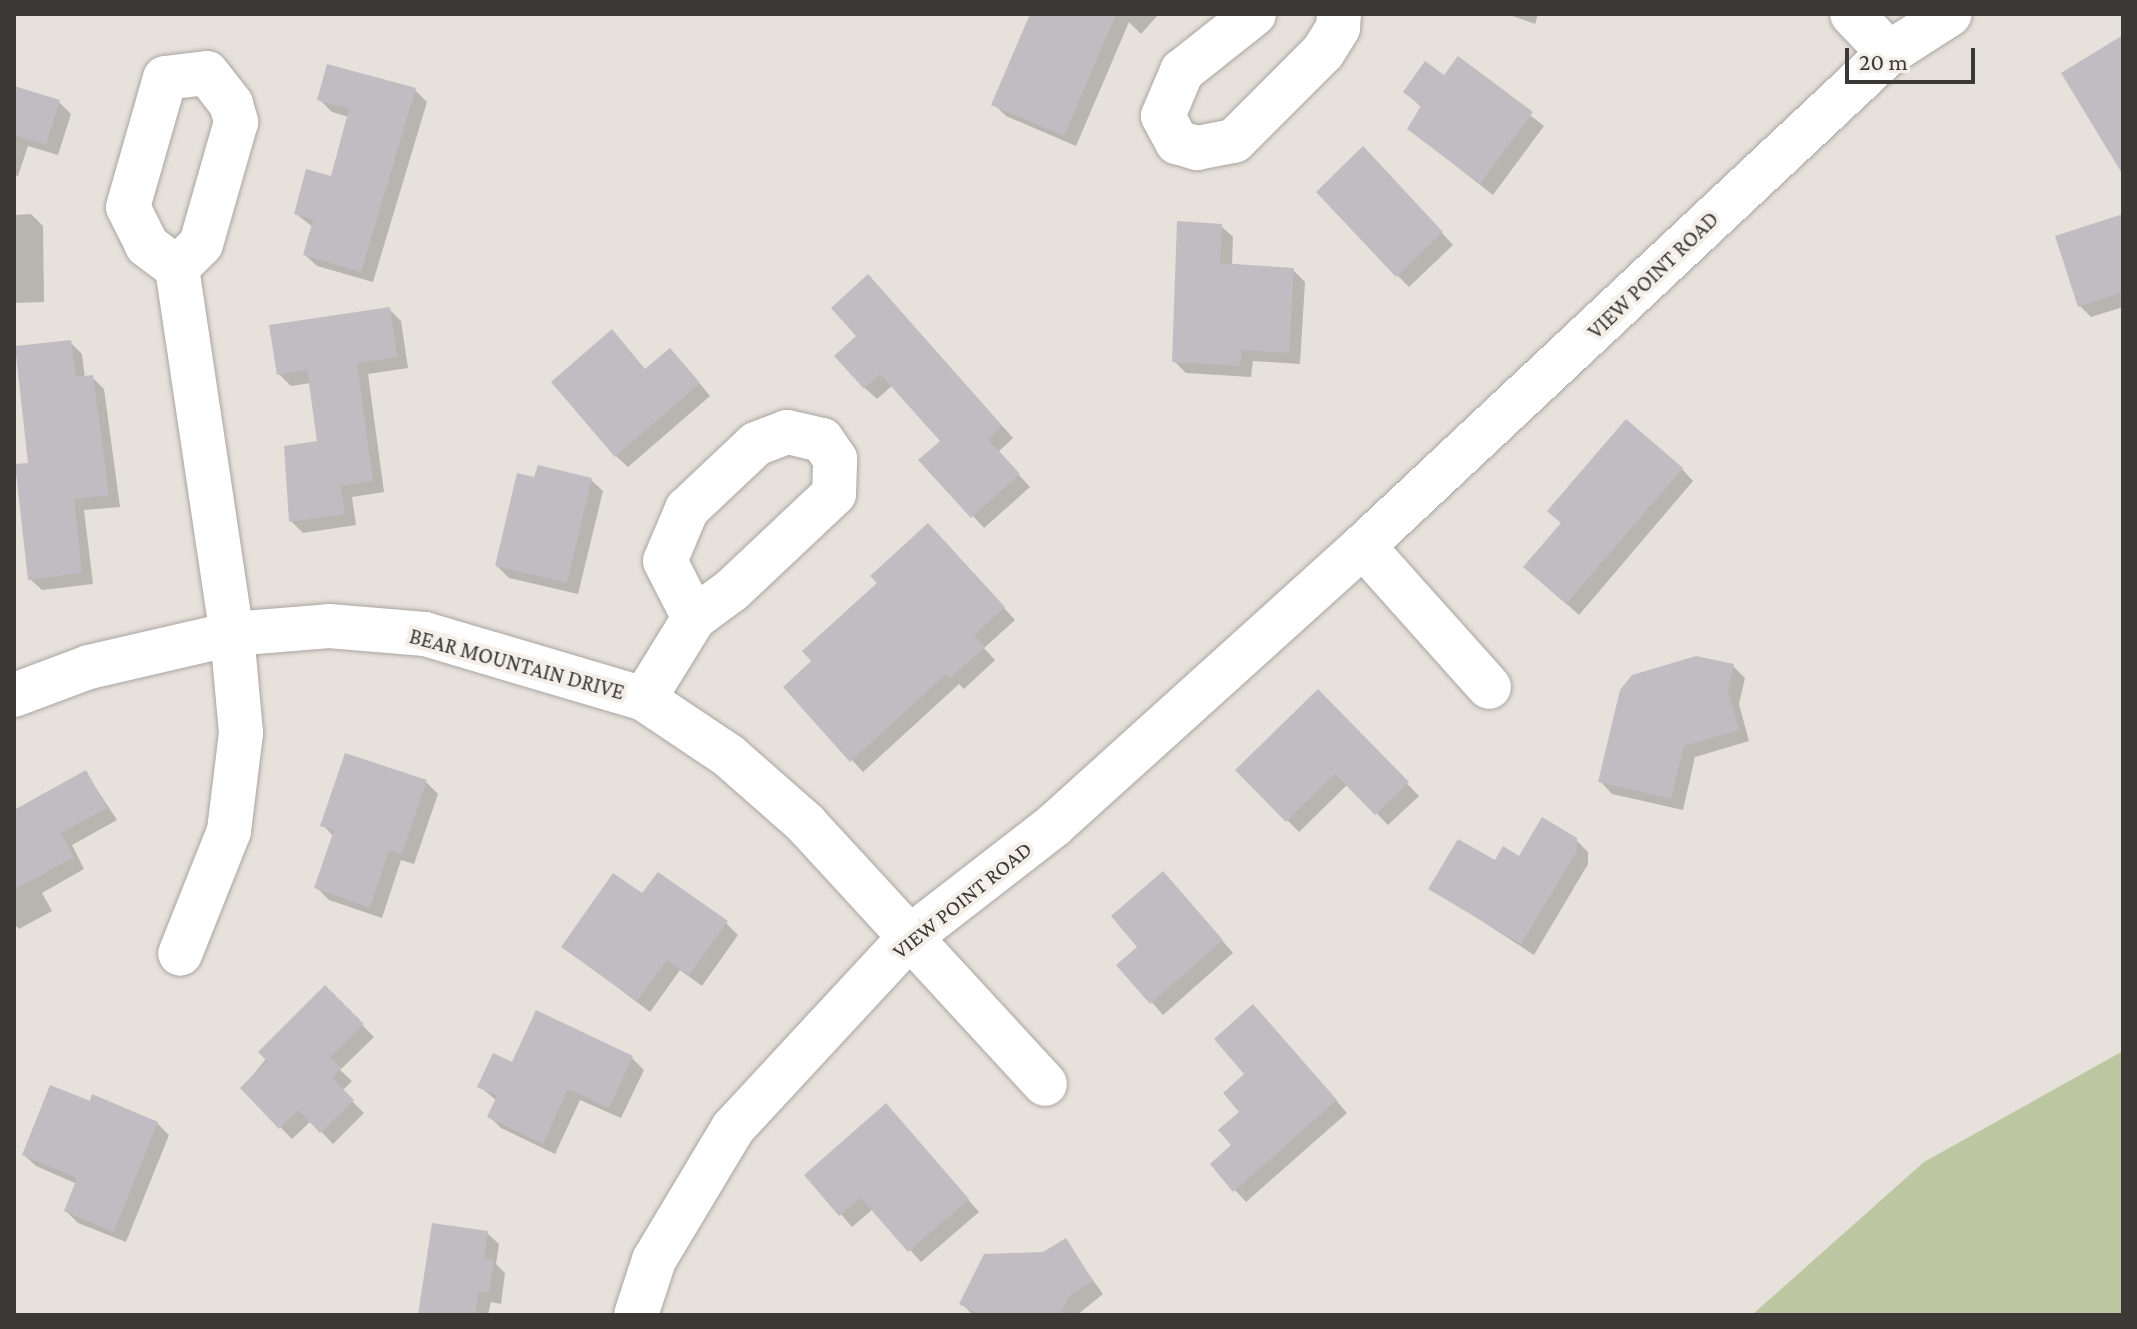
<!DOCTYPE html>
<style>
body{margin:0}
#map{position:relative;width:2137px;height:1329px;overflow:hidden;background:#e7e1dc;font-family:"Crimson Pro",serif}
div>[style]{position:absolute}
.green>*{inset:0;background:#bcc7a1}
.shadow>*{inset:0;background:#0003}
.building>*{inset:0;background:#c0bcc2}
.roads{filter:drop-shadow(0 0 2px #aaa5a0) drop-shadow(0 0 2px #aaa5a0)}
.minor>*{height:44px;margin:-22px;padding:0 22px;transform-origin:22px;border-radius:22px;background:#fff}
span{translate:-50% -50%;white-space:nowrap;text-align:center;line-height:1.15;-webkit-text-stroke:8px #f4efe9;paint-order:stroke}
.street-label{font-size:22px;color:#3b3836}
.frame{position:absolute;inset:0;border:16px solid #3b3836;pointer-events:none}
.scale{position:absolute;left:1845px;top:48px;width:130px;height:36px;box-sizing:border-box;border:4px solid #3b3836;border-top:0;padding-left:10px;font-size:24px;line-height:28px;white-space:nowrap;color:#3b3836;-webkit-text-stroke:6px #f4efe9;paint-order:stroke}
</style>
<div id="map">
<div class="green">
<div style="clip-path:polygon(2123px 1051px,2123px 1315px,1752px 1315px,1924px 1162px)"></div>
</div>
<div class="shadow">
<div style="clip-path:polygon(1032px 14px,1159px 14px,1141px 34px,1129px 22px,1076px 146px,1006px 116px,994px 104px)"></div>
<div style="clip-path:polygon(1507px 14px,1538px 14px,1535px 24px)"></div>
<div style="clip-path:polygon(1458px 59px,1544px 126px,1493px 195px,1409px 129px,1422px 108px,1405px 92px,1445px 78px)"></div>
<div style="clip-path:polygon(14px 88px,59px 102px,71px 114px,58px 155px,28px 146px,18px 176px,14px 175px)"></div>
<div style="clip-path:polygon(415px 90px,427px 102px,373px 282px,317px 266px,305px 255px,313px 227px,296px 214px,332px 179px,349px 117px,332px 112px,320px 100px)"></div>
<div style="clip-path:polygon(1375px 161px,1453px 245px,1409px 287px,1397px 275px)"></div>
<div style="clip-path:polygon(31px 214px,43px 226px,44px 302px,14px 303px,14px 215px)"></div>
<div style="clip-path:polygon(2123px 216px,2123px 307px,2091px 317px,2080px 306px)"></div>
<div style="clip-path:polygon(1221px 226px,1233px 237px,1232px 266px,1293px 270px,1305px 282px,1300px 364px,1253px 361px,1251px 377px,1186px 373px,1174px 361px)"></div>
<div style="clip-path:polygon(880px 288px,1013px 438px,998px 452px,1030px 487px,984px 528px,973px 516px,943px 441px,893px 385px,877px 399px,865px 388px,858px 336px)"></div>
<div style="clip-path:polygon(389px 309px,401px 321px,408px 368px,368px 374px,384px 492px,352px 497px,356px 525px,303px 533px,291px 521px,320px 443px,310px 383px,291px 386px,279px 374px)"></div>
<div style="clip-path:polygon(70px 342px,82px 354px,85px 378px,92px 377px,104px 389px,120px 507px,84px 510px,93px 584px,42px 590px,30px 579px,31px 464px)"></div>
<div style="clip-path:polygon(682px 362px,710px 396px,628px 467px,616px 456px,646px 371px)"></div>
<div style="clip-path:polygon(1682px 469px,1693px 481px,1579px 615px,1537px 578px)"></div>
<div style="clip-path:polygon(591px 480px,603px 491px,578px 594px,509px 578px,497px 566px)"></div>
<div style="clip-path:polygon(939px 537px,1015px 620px,984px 648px,995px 660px,964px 689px,959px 684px,863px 772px,852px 760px,814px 661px,880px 583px)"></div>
<div style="clip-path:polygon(1733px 666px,1745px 678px,1739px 704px,1749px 741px,1695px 757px,1683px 810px,1612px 794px,1601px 782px)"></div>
<div style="clip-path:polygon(1318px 692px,1419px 796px,1388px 825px,1348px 784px,1299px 832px,1238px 770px)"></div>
<div style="clip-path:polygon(86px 773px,117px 820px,72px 845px,84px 869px,42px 893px,52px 911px,19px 929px,14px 924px,14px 813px)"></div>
<div style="clip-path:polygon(426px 782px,438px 794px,414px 864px,401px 860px,382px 918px,329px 900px,317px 888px,334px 837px,323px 825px)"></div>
<div style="clip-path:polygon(1575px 839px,1588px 852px,1588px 864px,1534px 955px,1431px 888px)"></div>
<div style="clip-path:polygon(1174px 885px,1233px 953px,1163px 1015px,1119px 965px,1140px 947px)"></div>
<div style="clip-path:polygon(643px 896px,726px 923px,738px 935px,702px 986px,680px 970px,650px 1012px,564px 947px)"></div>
<div style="clip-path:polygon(325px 988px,374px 1037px,340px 1070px,352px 1081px,342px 1091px,364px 1113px,333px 1144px,311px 1121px,292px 1139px,242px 1088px)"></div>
<div style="clip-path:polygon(1265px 1018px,1347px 1113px,1246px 1202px,1235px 1190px,1234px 1145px)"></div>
<div style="clip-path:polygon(632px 1058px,644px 1070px,621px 1118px,580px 1100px,555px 1154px,501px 1128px,489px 1116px,497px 1101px,479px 1086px,513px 1064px)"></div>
<div style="clip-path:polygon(91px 1103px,157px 1123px,169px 1135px,126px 1242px,78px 1223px,66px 1211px,77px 1184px,36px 1166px,24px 1155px)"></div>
<div style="clip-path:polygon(897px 1118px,979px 1212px,921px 1262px,873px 1209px,852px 1227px,807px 1175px)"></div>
<div style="clip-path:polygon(487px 1233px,499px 1244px,496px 1264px,505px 1273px,501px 1304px,491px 1302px,488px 1315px,420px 1315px)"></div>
<div style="clip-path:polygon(1065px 1241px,1103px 1294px,1077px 1315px,973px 1315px,961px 1303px)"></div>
</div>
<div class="building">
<div style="clip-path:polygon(1030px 14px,1116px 14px,1064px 136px,991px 105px)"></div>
<div style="clip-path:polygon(2123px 35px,2123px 175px,2061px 73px)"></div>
<div style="clip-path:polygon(1458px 56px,1533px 112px,1480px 184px,1407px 129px,1421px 106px,1403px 92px,1425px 61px,1444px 75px)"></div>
<div style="clip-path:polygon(327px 64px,416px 88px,361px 272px,303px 255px,313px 220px,294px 214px,306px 169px,331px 176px,349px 109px,317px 100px)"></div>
<div style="clip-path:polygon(14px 86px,60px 100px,46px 145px,14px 135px)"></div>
<div style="clip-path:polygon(1363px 146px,1443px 232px,1396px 277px,1316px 192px)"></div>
<div style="clip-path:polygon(2123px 214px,2123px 292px,2078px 307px,2055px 236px)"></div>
<div style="clip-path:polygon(1177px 221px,1222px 224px,1220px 263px,1294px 268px,1289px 353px,1242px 350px,1240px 366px,1172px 362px)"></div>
<div style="clip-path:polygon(868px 274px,1002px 426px,988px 439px,1020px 474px,971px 518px,918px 460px,940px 441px,880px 374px,864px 389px,834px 356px,856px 336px,831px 308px)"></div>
<div style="clip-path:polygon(390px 307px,397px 357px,357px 363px,373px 481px,341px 486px,345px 514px,289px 522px,284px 446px,317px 441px,307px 370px,277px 375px,269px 325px)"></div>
<div style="clip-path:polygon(612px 329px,645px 369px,670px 348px,700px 383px,615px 457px,551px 382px)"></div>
<div style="clip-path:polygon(71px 340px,76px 377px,93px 375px,109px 495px,74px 499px,82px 573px,28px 580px,15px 464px,28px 463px,15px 346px)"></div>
<div style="clip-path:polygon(1626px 419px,1683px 468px,1566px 604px,1523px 567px,1561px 523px,1547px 511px)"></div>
<div style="clip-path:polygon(538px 465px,592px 478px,567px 583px,495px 566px,517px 473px,534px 477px)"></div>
<div style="clip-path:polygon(928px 523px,1005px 607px,974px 635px,985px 647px,950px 678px,946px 674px,850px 762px,783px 687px,811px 661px,802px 651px,877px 583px,870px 576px)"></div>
<div style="clip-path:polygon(1696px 656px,1734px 664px,1728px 691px,1739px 730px,1684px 746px,1671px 799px,1598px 782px,1620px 690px,1632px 675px)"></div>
<div style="clip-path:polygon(1318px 689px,1409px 782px,1375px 815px,1335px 774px,1286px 822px,1235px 770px)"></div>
<div style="clip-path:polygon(345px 753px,427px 780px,402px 854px,389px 850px,370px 908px,314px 888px,334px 830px,320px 826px)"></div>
<div style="clip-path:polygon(86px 770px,107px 808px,61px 833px,74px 857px,14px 890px,14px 810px)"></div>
<div style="clip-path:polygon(1542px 817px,1577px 838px,1577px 851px,1521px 944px,1428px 889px,1458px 839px,1495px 860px,1503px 846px,1519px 856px)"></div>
<div style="clip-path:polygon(1163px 871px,1223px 940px,1150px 1004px,1116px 965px,1137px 947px,1111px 916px)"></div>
<div style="clip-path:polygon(658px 872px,728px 921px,689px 975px,667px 960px,637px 1001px,561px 947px,613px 873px,642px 893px)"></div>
<div style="clip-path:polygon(325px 985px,364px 1024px,330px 1057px,341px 1068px,332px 1078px,354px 1100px,320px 1133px,298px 1110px,279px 1129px,240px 1088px,267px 1061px,258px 1052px)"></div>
<div style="clip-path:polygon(1253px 1004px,1337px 1100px,1233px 1192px,1210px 1164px,1231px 1145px,1218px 1130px,1239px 1112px,1223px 1093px,1244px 1074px,1214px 1039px)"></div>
<div style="clip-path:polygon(536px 1010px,633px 1056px,609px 1108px,568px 1089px,543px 1144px,487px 1117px,497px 1096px,477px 1087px,493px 1053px,512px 1062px)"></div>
<div style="clip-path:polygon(50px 1085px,90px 1101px,92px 1094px,158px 1122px,114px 1232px,64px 1211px,77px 1178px,22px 1155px)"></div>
<div style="clip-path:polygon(886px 1103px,969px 1199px,908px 1252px,861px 1198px,839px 1216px,804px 1175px)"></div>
<div style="clip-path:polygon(432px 1223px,488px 1231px,484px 1258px,494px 1260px,489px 1293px,479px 1291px,475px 1315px,418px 1315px)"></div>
<div style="clip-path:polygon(1066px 1238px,1093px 1281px,1069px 1296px,1060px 1315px,981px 1315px,959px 1304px,984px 1254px,1043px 1252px)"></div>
</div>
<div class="roads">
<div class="minor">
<div style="left:1254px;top:14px;width:92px;rotate:141.6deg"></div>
<div style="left:1182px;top:71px;width:49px;rotate:112.9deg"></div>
<div style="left:1163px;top:116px;width:30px;rotate:62deg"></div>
<div style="left:1177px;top:142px;width:21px;rotate:17deg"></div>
<div style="left:1197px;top:148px;width:38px;rotate:-11deg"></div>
<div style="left:1234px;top:141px;width:126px;rotate:-45deg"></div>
<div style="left:1323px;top:52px;width:28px;rotate:-58deg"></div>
<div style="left:1338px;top:28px;width:14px;rotate:-86deg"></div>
<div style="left:1852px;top:14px;width:54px;rotate:46.5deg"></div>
<div style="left:177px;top:268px;width:38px;rotate:-143deg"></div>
<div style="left:147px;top:245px;width:42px;rotate:-116.6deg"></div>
<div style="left:128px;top:207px;width:134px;rotate:-74deg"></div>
<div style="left:165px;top:78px;width:42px;rotate:-6.8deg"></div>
<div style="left:207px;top:73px;width:39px;rotate:52deg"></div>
<div style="left:231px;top:104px;width:19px;rotate:74deg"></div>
<div style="left:236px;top:122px;width:127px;rotate:106deg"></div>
<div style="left:201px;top:244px;width:34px;rotate:135deg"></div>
<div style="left:177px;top:268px;width:370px;rotate:81.5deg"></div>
<div style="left:232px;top:634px;width:99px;rotate:84.8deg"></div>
<div style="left:241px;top:733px;width:99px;rotate:97deg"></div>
<div style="left:229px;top:831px;width:132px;rotate:111.7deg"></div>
<div style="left:1363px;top:546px;width:189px;rotate:48.2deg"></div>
<div style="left:14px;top:695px;width:80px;rotate:-20.5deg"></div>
<div style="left:89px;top:667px;width:147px;rotate:-13deg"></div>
<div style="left:232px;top:634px;width:97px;rotate:-4.7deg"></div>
<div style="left:329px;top:626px;width:96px;rotate:4.8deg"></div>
<div style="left:425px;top:634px;width:228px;rotate:16.5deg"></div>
<div style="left:644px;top:699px;width:102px;rotate:33.8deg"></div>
<div style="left:729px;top:756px;width:103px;rotate:41.4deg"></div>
<div style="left:806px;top:824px;width:353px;rotate:47.4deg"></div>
<div style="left:644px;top:699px;width:95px;rotate:-58.3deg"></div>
<div style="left:694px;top:618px;width:47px;rotate:-36.4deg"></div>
<div style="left:732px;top:590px;width:140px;rotate:-43.3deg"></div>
<div style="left:834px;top:494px;width:35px;rotate:-88deg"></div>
<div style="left:835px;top:459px;width:23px;rotate:-124deg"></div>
<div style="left:822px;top:440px;width:36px;rotate:-167deg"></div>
<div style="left:787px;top:432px;width:33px;rotate:159deg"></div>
<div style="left:756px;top:444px;width:95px;rotate:136.7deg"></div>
<div style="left:687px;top:509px;width:56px;rotate:112.9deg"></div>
<div style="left:665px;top:561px;width:64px;rotate:63deg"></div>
<div style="left:636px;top:1315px;width:58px;rotate:-71.9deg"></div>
<div style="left:654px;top:1260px;width:154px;rotate:-59.1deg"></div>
<div style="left:733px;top:1128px;width:260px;rotate:-47.2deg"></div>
<div style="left:910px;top:937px;width:181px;rotate:-37.8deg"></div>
<div style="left:1053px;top:826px;width:418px;rotate:-42.1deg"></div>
<div style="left:1363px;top:546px;width:721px;rotate:-43.15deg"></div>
<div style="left:1889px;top:53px;width:72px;rotate:-32.6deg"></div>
</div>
</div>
<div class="street-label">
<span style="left:1653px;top:275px;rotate:-44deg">VIEW POINT ROAD</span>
<span style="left:517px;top:664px;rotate:15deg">BEAR MOUNTAIN DRIVE</span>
<span style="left:962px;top:900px;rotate:-39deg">VIEW POINT ROAD</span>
</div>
<div class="frame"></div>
<div class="scale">20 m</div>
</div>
